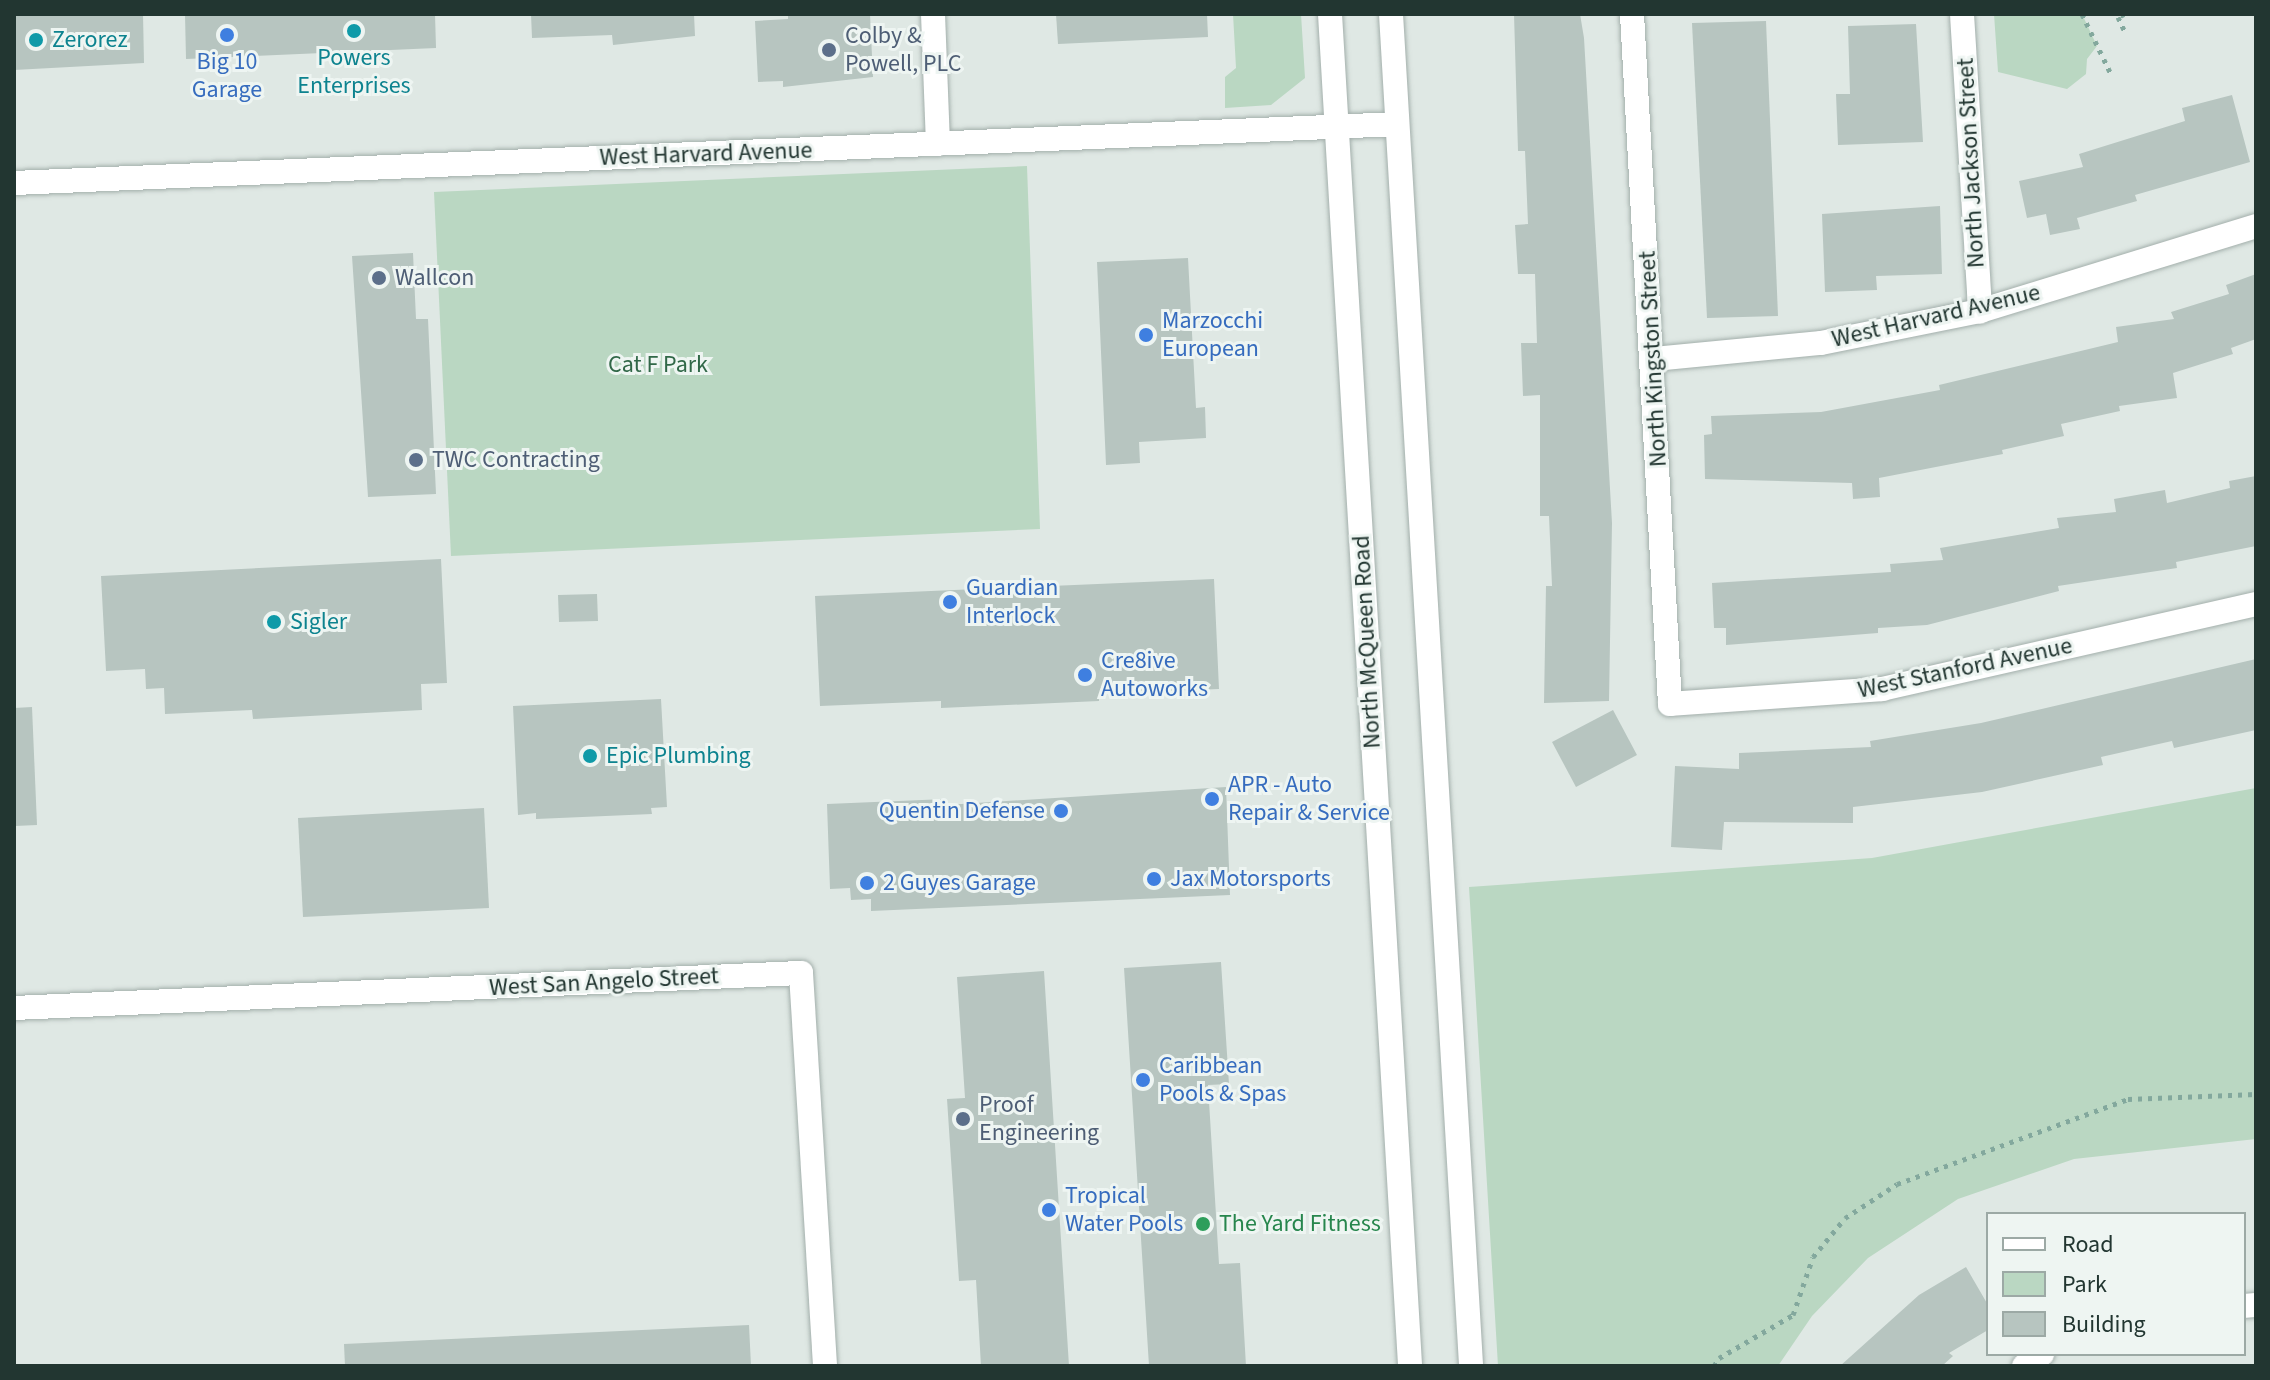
<!DOCTYPE html>
<style>
body{margin:0}
#map{position:relative;width:2270px;height:1380px;overflow:hidden;background:#dfe8e4;font-family:"Source Sans 3",sans-serif}
div>[style]{position:absolute}
.green>*{inset:0;background:#bad7c2}
.building>*{inset:0;background:#b7c5c0}
.path>*{height:5px;margin-top:-2.5px;transform-origin:0;background:repeating-linear-gradient(90deg,#83a89d 0 4px,transparent 0 10px)}
.roads{filter:drop-shadow(0 0 2px #a3afab) drop-shadow(0 0 2px #a3afab)}
.minor>*{height:24px;margin:-12px;padding:0 12px;transform-origin:12px;border-radius:12px;background:#fff}
.secondary>*{height:24px;margin:-12px;padding:0 12px;transform-origin:12px;border-radius:12px;background:#fff}
.dots>*{width:22px;height:22px;translate:-50% -50%;box-sizing:border-box;border:4px solid #eef5f2;border-radius:50%}
span{translate:-50% -50%;white-space:nowrap;text-align:center;line-height:1.15;-webkit-text-stroke:6px #eef5f2;paint-order:stroke}
.service-label{font-size:24px;color:#4e5e75}
.left{translate:0 -50%;text-align:left}
.culture-label{font-size:24px;color:#0d838f}
.shop-label{font-size:24px;color:#366cbe}
.right{translate:-100% -50%;text-align:right}
.street-label{font-size:24px;color:#223631}
.park-label{font-size:24px;color:#316848}
.leisure-label{font-size:24px;color:#27864d}
.frame{position:absolute;inset:0;border:16px solid #223631;pointer-events:none}
.legend{position:absolute;left:1986px;top:1212px;width:260px;height:144px;box-sizing:border-box;background:#eef5f2;border:2px solid #9ca9a5;margin:0;padding:10px 14px;list-style:none;font-size:24px;color:#223631}
.legend li{display:flex;align-items:center;gap:16px;height:40px}
.legend b{width:40px;border:2px solid #9ca9a5}
</style>
<div id="map">
<div class="green">
<div style="clip-path:polygon(1233px 14px,1301px 14px,1305px 78px,1271px 105px,1225px 108px,1225px 77px,1236px 68px)"></div>
<div style="clip-path:polygon(1994px 14px,2082px 14px,2097px 46px,2087px 59px,2086px 74px,2067px 89px,1998px 72px)"></div>
<div style="clip-path:polygon(1027px 166px,1040px 529px,451px 556px,434px 192px)"></div>
<div style="clip-path:polygon(2256px 788px,2256px 1139px,2074px 1159px,1958px 1199px,1868px 1258px,1812px 1316px,1778px 1366px,1498px 1366px,1469px 887px,1872px 858px)"></div>
</div>
<div class="building">
<div style="clip-path:polygon(14px 14px,143px 14px,144px 63px,14px 70px)"></div>
<div style="clip-path:polygon(185px 14px,435px 14px,436px 48px,186px 59px)"></div>
<div style="clip-path:polygon(531px 14px,694px 14px,695px 36px,613px 45px,612px 35px,532px 38px)"></div>
<div style="clip-path:polygon(788px 14px,870px 14px,873px 77px,783px 87px,783px 81px,758px 82px,755px 21px,788px 19px)"></div>
<div style="clip-path:polygon(1056px 14px,1207px 14px,1208px 37px,1058px 44px)"></div>
<div style="clip-path:polygon(1514px 14px,1580px 14px,1584px 38px,1612px 523px,1609px 701px,1544px 703px,1546px 586px,1552px 586px,1549px 516px,1540px 516px,1540px 395px,1523px 396px,1521px 343px,1537px 343px,1535px 274px,1518px 274px,1515px 225px,1528px 224px,1525px 151px,1518px 151px)"></div>
<div style="clip-path:polygon(1766px 21px,1778px 316px,1707px 318px,1692px 23px)"></div>
<div style="clip-path:polygon(1916px 24px,1923px 142px,1838px 145px,1836px 94px,1850px 94px,1848px 26px)"></div>
<div style="clip-path:polygon(2232px 95px,2250px 162px,2135px 195px,2137px 201px,2077px 218px,2080px 229px,2050px 235px,2046px 214px,2027px 218px,2019px 181px,2083px 167px,2079px 154px,2185px 121px,2182px 108px)"></div>
<div style="clip-path:polygon(1940px 206px,1942px 274px,1876px 276px,1877px 290px,1825px 292px,1822px 214px)"></div>
<div style="clip-path:polygon(413px 253px,416px 319px,428px 319px,436px 494px,368px 497px,352px 256px)"></div>
<div style="clip-path:polygon(1188px 258px,1196px 408px,1205px 407px,1206px 438px,1139px 442px,1140px 463px,1106px 465px,1097px 262px)"></div>
<div style="clip-path:polygon(2256px 274px,2256px 339px,2231px 348px,2233px 354px,2173px 373px,2177px 398px,2119px 406px,2120px 411px,2061px 424px,2064px 436px,2002px 450px,2003px 454px,1879px 478px,1880px 497px,1853px 499px,1852px 483px,1705px 479px,1704px 435px,1712px 434px,1711px 416px,1821px 412px,1940px 390px,1939px 385px,2118px 342px,2116px 327px,2174px 319px,2171px 312px,2229px 294px,2226px 285px)"></div>
<div style="clip-path:polygon(2256px 476px,2256px 546px,2176px 562px,2177px 568px,2058px 586px,2059px 591px,1927px 625px,1878px 628px,1878px 633px,1726px 645px,1726px 628px,1714px 628px,1712px 583px,1891px 572px,1890px 564px,1943px 560px,1940px 548px,2059px 528px,2057px 518px,2116px 512px,2114px 499px,2165px 490px,2167px 503px,2230px 488px,2229px 481px)"></div>
<div style="clip-path:polygon(441px 559px,447px 683px,421px 684px,422px 710px,253px 719px,252px 710px,165px 714px,164px 688px,146px 689px,145px 669px,106px 671px,101px 576px)"></div>
<div style="clip-path:polygon(1214px 579px,1219px 689px,1099px 694px,1099px 701px,941px 708px,941px 701px,820px 706px,815px 596px)"></div>
<div style="clip-path:polygon(597px 594px,598px 621px,559px 622px,558px 595px)"></div>
<div style="clip-path:polygon(2256px 659px,2256px 730px,2174px 748px,2172px 741px,2101px 757px,2103px 765px,1982px 792px,1853px 807px,1853px 823px,1724px 822px,1722px 850px,1671px 847px,1675px 766px,1739px 769px,1739px 753px,1871px 747px,1870px 741px,1981px 723px)"></div>
<div style="clip-path:polygon(661px 699px,667px 807px,651px 808px,652px 814px,536px 819px,536px 813px,518px 815px,513px 706px)"></div>
<div style="clip-path:polygon(32px 707px,37px 825px,15px 826px,14px 708px)"></div>
<div style="clip-path:polygon(1613px 710px,1637px 755px,1576px 787px,1552px 742px)"></div>
<div style="clip-path:polygon(1226px 787px,1230px 895px,871px 911px,871px 899px,851px 900px,850px 888px,830px 889px,827px 804px,946px 799px,946px 805px)"></div>
<div style="clip-path:polygon(484px 808px,489px 908px,303px 917px,298px 818px)"></div>
<div style="clip-path:polygon(1221px 962px,1229px 1084px,1208px 1085px,1219px 1264px,1240px 1263px,1246px 1366px,1149px 1366px,1124px 968px)"></div>
<div style="clip-path:polygon(1044px 971px,1069px 1366px,981px 1366px,976px 1280px,959px 1281px,947px 1099px,965px 1098px,957px 977px)"></div>
<div style="clip-path:polygon(1966px 1267px,1988px 1305px,1988px 1330px,1949px 1353px,1953px 1356px,1942px 1366px,1840px 1366px,1919px 1295px)"></div>
<div style="clip-path:polygon(749px 1325px,751px 1366px,345px 1366px,344px 1344px)"></div>
</div>
<div class="path">
<div style="left:2082px;top:14px;width:67px;rotate:64.2deg"></div>
<div style="left:2124px;top:14px;width:7px;rotate:153deg"></div>
<div style="left:2118px;top:17px;width:19px;rotate:65deg"></div>
<div style="left:1714px;top:1366px;width:9px;rotate:-58deg"></div>
<div style="left:1719px;top:1358px;width:86px;rotate:-30.2deg"></div>
<div style="left:1793px;top:1315px;width:61px;rotate:-71deg"></div>
<div style="left:1813px;top:1257px;width:50px;rotate:-50.6deg"></div>
<div style="left:1845px;top:1218px;width:62px;rotate:-33.2deg"></div>
<div style="left:1897px;top:1184px;width:246px;rotate:-20.2deg"></div>
<div style="left:2128px;top:1099px;width:128px;rotate:-2.2deg"></div>
</div>
<div class="roads">
<div class="minor">
<div style="left:933px;top:14px;width:130px;rotate:87.8deg"></div>
<div style="left:1632px;top:14px;width:691px;rotate:86.85deg"></div>
<div style="left:1670px;top:704px;width:213px;rotate:-4deg"></div>
<div style="left:1882px;top:689px;width:384px;rotate:-12.8deg"></div>
<div style="left:1962px;top:14px;width:298px;rotate:86.5deg"></div>
<div style="left:14px;top:183px;width:1384px;rotate:-2.44deg"></div>
<div style="left:1654px;top:359px;width:168px;rotate:-5.5deg"></div>
<div style="left:1821px;top:343px;width:162px;rotate:-11.4deg"></div>
<div style="left:1980px;top:311px;width:289px;rotate:-17.1deg"></div>
<div style="left:14px;top:1008px;width:788px;rotate:-2.55deg"></div>
<div style="left:801px;top:973px;width:394px;rotate:86.5deg"></div>
<div style="left:2244px;top:1306px;width:12px;rotate:-5deg"></div>
<div style="left:2024px;top:1366px;width:22px;rotate:-34deg"></div>
</div>
<div class="secondary">
<div style="left:1330px;top:14px;width:1354px;rotate:86.61deg"></div>
<div style="left:1391px;top:14px;width:1354px;rotate:86.61deg"></div>
</div>
</div>
<div class="dots">
<div style="left:354px;top:31px;background:#0f9aa8"></div>
<div style="left:227px;top:35px;background:#3f7fe0"></div>
<div style="left:36px;top:40px;background:#0f9aa8"></div>
<div style="left:829px;top:50px;background:#5c6f8a"></div>
<div style="left:379px;top:278px;background:#5c6f8a"></div>
<div style="left:1146px;top:335px;background:#3f7fe0"></div>
<div style="left:416px;top:460px;background:#5c6f8a"></div>
<div style="left:950px;top:602px;background:#3f7fe0"></div>
<div style="left:274px;top:622px;background:#0f9aa8"></div>
<div style="left:1085px;top:675px;background:#3f7fe0"></div>
<div style="left:590px;top:756px;background:#0f9aa8"></div>
<div style="left:1212px;top:799px;background:#3f7fe0"></div>
<div style="left:1061px;top:811px;background:#3f7fe0"></div>
<div style="left:1154px;top:879px;background:#3f7fe0"></div>
<div style="left:867px;top:883px;background:#3f7fe0"></div>
<div style="left:1143px;top:1080px;background:#3f7fe0"></div>
<div style="left:963px;top:1119px;background:#5c6f8a"></div>
<div style="left:1049px;top:1210px;background:#3f7fe0"></div>
<div style="left:1203px;top:1224px;background:#2e9e5b"></div>
</div>
<div class="service-label">
<span class="left" style="left:845px;top:50px">Colby &amp;<br>Powell, PLC</span>
<span class="left" style="left:395px;top:278px">Wallcon</span>
<span class="left" style="left:432px;top:460px">TWC Contracting</span>
<span class="left" style="left:979px;top:1119px">Proof<br>Engineering</span>
</div>
<div class="culture-label">
<span class="left" style="left:52px;top:40px">Zerorez</span>
<span style="left:354px;top:72px">Powers<br>Enterprises</span>
<span class="left" style="left:290px;top:622px">Sigler</span>
<span class="left" style="left:606px;top:756px">Epic Plumbing</span>
</div>
<div class="shop-label">
<span style="left:227px;top:76px">Big 10<br>Garage</span>
<span class="left" style="left:1162px;top:335px">Marzocchi<br>European</span>
<span class="left" style="left:966px;top:602px">Guardian<br>Interlock</span>
<span class="left" style="left:1101px;top:675px">Cre8ive<br>Autoworks</span>
<span class="left" style="left:1228px;top:799px">APR - Auto<br>Repair &amp; Service</span>
<span class="right" style="left:1045px;top:811px">Quentin Defense</span>
<span class="left" style="left:1170px;top:879px">Jax Motorsports</span>
<span class="left" style="left:883px;top:883px">2 Guyes Garage</span>
<span class="left" style="left:1159px;top:1080px">Caribbean<br>Pools &amp; Spas</span>
<span class="left" style="left:1065px;top:1210px">Tropical<br>Water Pools</span>
</div>
<div class="street-label">
<span style="left:706px;top:154px;rotate:-2deg">West Harvard Avenue</span>
<span style="left:1971px;top:163px;rotate:-93deg">North Jackson Street</span>
<span style="left:1936px;top:316px;rotate:-13deg">West Harvard Avenue</span>
<span style="left:1653px;top:359px;rotate:-93deg">North Kingston Street</span>
<span style="left:1367px;top:642px;rotate:-93deg">North McQueen Road</span>
<span style="left:1965px;top:668px;rotate:-12deg">West Stanford Avenue</span>
<span style="left:604px;top:982px;rotate:-3deg">West San Angelo Street</span>
</div>
<div class="park-label">
<span style="left:658px;top:365px">Cat F Park</span>
</div>
<div class="leisure-label">
<span class="left" style="left:1219px;top:1224px">The Yard Fitness</span>
</div>
<div class="frame"></div>
<ul class="legend">
<li><b style="height:10px;background:#fff"></b>Road</li>
<li><b style="height:22px;background:#bad7c2"></b>Park</li>
<li><b style="height:22px;background:#b7c5c0"></b>Building</li>
</ul>
</div>
